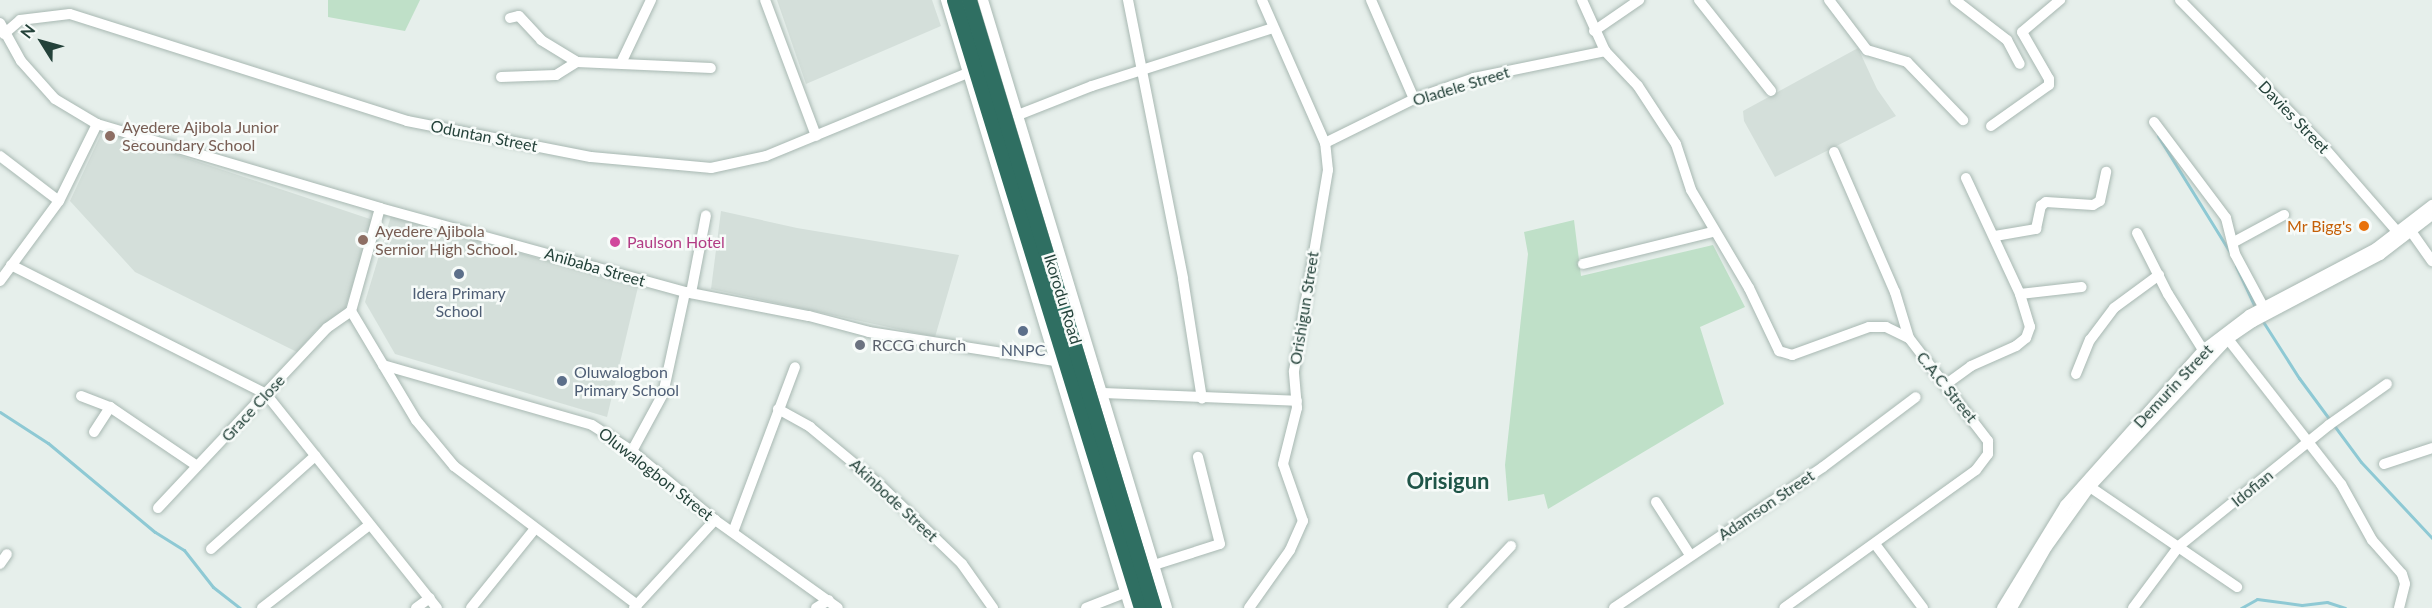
<!DOCTYPE html>
<style>
body{margin:0}
#map{position:relative;width:2432px;height:608px;overflow:hidden;background:#e6efeb;font-family:Lato,sans-serif}
div>[style]{position:absolute}
.built>*{inset:0;background:#d4dfda}
.green>*{inset:0;background:#bfe0c8}
.stream>*{height:3px;margin:-1.5px;padding:0 1.5px;transform-origin:1.5px;border-radius:1.5px;background:#8ec9d4}
.roads{filter:drop-shadow(0 0 2px #a8b8b2) drop-shadow(0 0 2px #a8b8b2)}
.minor>*{height:10px;margin:-5px;padding:0 5px;transform-origin:5px;border-radius:5px;background:#fff}
.highway>*{height:15px;margin:-7.5px;padding:0 7.5px;transform-origin:7.5px;border-radius:7.5px;background:#2f6f62}
.dots>*{width:16px;height:16px;translate:-50% -50%;box-sizing:border-box;border:3px solid #f7fbf9;border-radius:50%}
span{translate:-50% -50%;white-space:nowrap;text-align:center;line-height:1.15;-webkit-text-stroke:5px #f7fbf9;paint-order:stroke}
.street-label{font-size:16px;color:#24423a}
.education-label{font-size:16px;color:#785e54}
.left{translate:0 -50%;text-align:left}
.food-label{font-size:16px;color:#c56008}
.right{translate:-100% -50%;text-align:right}
.hotel-label{font-size:16px;color:#b23c85}
.service-label{font-size:16px;color:#4e5e75}
.worship-label{font-size:16px;color:#5b616d}
.district-label{font-size:22px;color:#1f5548;font-weight:700}
.north{position:absolute;left:12px;top:12px;width:60px;height:60px;-webkit-text-stroke:4px #f7fbf9;paint-order:stroke;rotate:307deg;font-size:16px;font-weight:700;line-height:24px;text-align:center;color:#24423a}
.north::after{content:'';display:block;margin:auto;width:21px;height:27px;background:#24423a;clip-path:polygon(50% 0,100% 100%,50% 72%,0 100%)}
</style>
<div id="map">
<div class="built">
<div style="clip-path:polygon(777px 0,932px 0,941px 26px,806px 84px)"></div>
<div style="clip-path:polygon(1858px 48px,1877px 89px,1896px 116px,1775px 177px,1744px 121px,1743px 111px)"></div>
<div style="clip-path:polygon(103px 130px,373px 220px,345px 309px,316px 330px,297px 352px,135px 272px,70px 201px)"></div>
<div style="clip-path:polygon(721px 211px,797px 228px,959px 255px,935px 337px,711px 289px)"></div>
<div style="clip-path:polygon(391px 216px,638px 287px,607px 417px,395px 354px,365px 302px)"></div>
</div>
<div class="green">
<div style="clip-path:polygon(328px 0,420px 0,405px 31px,328px 17px)"></div>
<div style="clip-path:polygon(1574px 220px,1581px 276px,1713px 245px,1745px 307px,1700px 327px,1724px 404px,1548px 509px,1544px 494px,1508px 501px,1505px 465px,1528px 254px,1524px 232px)"></div>
</div>
<div class="stream">
<div style="left:2158px;top:136px;width:137px;rotate:58.2deg"></div>
<div style="left:2236px;top:266px;width:47px;rotate:65.1deg"></div>
<div style="left:2262px;top:320px;width:69px;rotate:57.5deg"></div>
<div style="left:2299px;top:378px;width:104px;rotate:53.6deg"></div>
<div style="left:2361px;top:462px;width:104px;rotate:46.9deg"></div>
<div style="left:0;top:412px;width:57px;rotate:32.9deg"></div>
<div style="left:48px;top:443px;width:139px;rotate:39.8deg"></div>
<div style="left:155px;top:532px;width:34px;rotate:32deg"></div>
<div style="left:184px;top:550px;width:47px;rotate:51.9deg"></div>
<div style="left:213px;top:587px;width:34px;rotate:38deg"></div>
<div style="left:2241px;top:608px;width:18px;rotate:-29deg"></div>
<div style="left:2257px;top:599px;width:45px;rotate:7.6deg"></div>
<div style="left:2302px;top:605px;width:25px;rotate:-7deg"></div>
<div style="left:2327px;top:602px;width:19px;rotate:18deg"></div>
</div>
<div class="roads">
<div class="minor">
<div style="left:765px;top:0;width:145px;rotate:69.4deg"></div>
<div style="left:946px;top:0;width:635px;rotate:73.16deg"></div>
<div style="left:983px;top:0;width:635px;rotate:73.16deg"></div>
<div style="left:1128px;top:0;width:284px;rotate:78.8deg"></div>
<div style="left:1183px;top:279px;width:121px;rotate:81deg"></div>
<div style="left:1371px;top:0;width:108px;rotate:66.5deg"></div>
<div style="left:1582px;top:0;width:56px;rotate:65.7deg"></div>
<div style="left:1605px;top:51px;width:48px;rotate:46.7deg"></div>
<div style="left:1638px;top:86px;width:69px;rotate:56.8deg"></div>
<div style="left:1676px;top:144px;width:48px;rotate:71.9deg"></div>
<div style="left:1691px;top:190px;width:114px;rotate:59.4deg"></div>
<div style="left:1749px;top:288px;width:70px;rotate:64.5deg"></div>
<div style="left:1779px;top:351px;width:14px;rotate:17deg"></div>
<div style="left:1792px;top:355px;width:82px;rotate:-20deg"></div>
<div style="left:1869px;top:327px;width:17px"></div>
<div style="left:1886px;top:327px;width:25px;rotate:26deg"></div>
<div style="left:1909px;top:338px;width:130px;rotate:52.5deg"></div>
<div style="left:1988px;top:441px;width:13px;rotate:90deg"></div>
<div style="left:1988px;top:454px;width:20px;rotate:127deg"></div>
<div style="left:1976px;top:470px;width:236px;rotate:144.3deg"></div>
<div style="left:1699px;top:0;width:116px;rotate:51.6deg"></div>
<div style="left:1829px;top:0;width:63px;rotate:52.8deg"></div>
<div style="left:1867px;top:50px;width:42px;rotate:16.7deg"></div>
<div style="left:1907px;top:62px;width:81px;rotate:46deg"></div>
<div style="left:1955px;top:0;width:66px;rotate:37.6deg"></div>
<div style="left:2007px;top:40px;width:27px;rotate:62deg"></div>
<div style="left:2180px;top:0;width:202px;rotate:45.6deg"></div>
<div style="left:2321px;top:144px;width:122px;rotate:49deg"></div>
<div style="left:510px;top:18px;width:9px;rotate:-13deg"></div>
<div style="left:519px;top:16px;width:33px;rotate:47deg"></div>
<div style="left:541px;top:40px;width:42px;rotate:31.4deg"></div>
<div style="left:0;top:23px;width:43px;rotate:61.1deg"></div>
<div style="left:21px;top:61px;width:51px;rotate:48.2deg"></div>
<div style="left:55px;top:99px;width:49px;rotate:30.8deg"></div>
<div style="left:97px;top:124px;width:295px;rotate:16.5deg"></div>
<div style="left:380px;top:208px;width:316px;rotate:15.4deg"></div>
<div style="left:685px;top:292px;width:126px;rotate:11deg"></div>
<div style="left:809px;top:316px;width:62px;rotate:14.9deg"></div>
<div style="left:869px;top:332px;width:188px;rotate:8.9deg"></div>
<div style="left:1594px;top:31px;width:55px;rotate:-34.6deg"></div>
<div style="left:4px;top:34px;width:21px;rotate:-41deg"></div>
<div style="left:20px;top:20px;width:50px;rotate:-6.8deg"></div>
<div style="left:70px;top:14px;width:354px;rotate:17.6deg"></div>
<div style="left:407px;top:121px;width:187px;rotate:11.1deg"></div>
<div style="left:591px;top:157px;width:121px;rotate:5.2deg"></div>
<div style="left:711px;top:168px;width:56px;rotate:-12.3deg"></div>
<div style="left:766px;top:156px;width:217px;rotate:-22.4deg"></div>
<div style="left:622px;top:61px;width:68px;rotate:-64.6deg"></div>
<div style="left:501px;top:77px;width:55px;rotate:-2.1deg"></div>
<div style="left:556px;top:75px;width:25px;rotate:-32deg"></div>
<div style="left:577px;top:62px;width:134px;rotate:2.6deg"></div>
<div style="left:1018px;top:115px;width:79px;rotate:-21.4deg"></div>
<div style="left:1092px;top:86px;width:190px;rotate:-17.8deg"></div>
<div style="left:2154px;top:122px;width:120px;rotate:53.1deg"></div>
<div style="left:2226px;top:218px;width:37px;rotate:76deg"></div>
<div style="left:2235px;top:254px;width:66px;rotate:61.9deg"></div>
<div style="left:1991px;top:126px;width:71px;rotate:-35.3deg"></div>
<div style="left:2049px;top:85px;width:6px;rotate:-90deg"></div>
<div style="left:2049px;top:79px;width:54px;rotate:-119.9deg"></div>
<div style="left:2022px;top:32px;width:50px;rotate:-40.1deg"></div>
<div style="left:1325px;top:143px;width:99px;rotate:-26.3deg"></div>
<div style="left:1414px;top:99px;width:64px;rotate:-19.3deg"></div>
<div style="left:1474px;top:78px;width:134px;rotate:-11.6deg"></div>
<div style="left:1834px;top:152px;width:153px;rotate:66.5deg"></div>
<div style="left:1895px;top:292px;width:48px;rotate:73.1deg"></div>
<div style="left:0;top:156px;width:74px;rotate:37.3deg"></div>
<div style="left:380px;top:208px;width:107px;rotate:105.7deg"></div>
<div style="left:351px;top:311px;width:127px;rotate:59.2deg"></div>
<div style="left:416px;top:420px;width:60px;rotate:50.4deg"></div>
<div style="left:454px;top:466px;width:230px;rotate:37.2deg"></div>
<div style="left:2408px;top:227px;width:42px;rotate:54.8deg"></div>
<div style="left:2137px;top:233px;width:68px;rotate:63.1deg"></div>
<div style="left:2168px;top:294px;width:66px;rotate:58deg"></div>
<div style="left:1995px;top:236px;width:42px;rotate:-9.7deg"></div>
<div style="left:2036px;top:229px;width:24px;rotate:-78deg"></div>
<div style="left:2041px;top:206px;width:6px;rotate:-39deg"></div>
<div style="left:2046px;top:202px;width:47px;rotate:3.7deg"></div>
<div style="left:2093px;top:205px;width:8px;rotate:-30deg"></div>
<div style="left:2100px;top:201px;width:30px;rotate:-78deg"></div>
<div style="left:2234px;top:242px;width:57px;rotate:-28.4deg"></div>
<div style="left:1583px;top:264px;width:133px;rotate:-13.9deg"></div>
<div style="left:11px;top:265px;width:286px;rotate:26.8deg"></div>
<div style="left:266px;top:394px;width:274px;rotate:51.4deg"></div>
<div style="left:0;top:281px;width:99px;rotate:-53.6deg"></div>
<div style="left:59px;top:201px;width:86px;rotate:-63.7deg"></div>
<div style="left:691px;top:293px;width:79px;rotate:-79.1deg"></div>
<div style="left:2020px;top:294px;width:62px;rotate:-6.4deg"></div>
<div style="left:2228px;top:339px;width:184px;rotate:52.1deg"></div>
<div style="left:2341px;top:484px;width:64px;rotate:61deg"></div>
<div style="left:2372px;top:540px;width:45px;rotate:48.6deg"></div>
<div style="left:2402px;top:574px;width:10px;rotate:73deg"></div>
<div style="left:2405px;top:584px;width:25px;rotate:104deg"></div>
<div style="left:383px;top:365px;width:217px;rotate:16deg"></div>
<div style="left:592px;top:425px;width:48px;rotate:33deg"></div>
<div style="left:632px;top:451px;width:108px;rotate:39.7deg"></div>
<div style="left:715px;top:520px;width:151px;rotate:35.6deg"></div>
<div style="left:2076px;top:374px;width:37px;rotate:-68deg"></div>
<div style="left:2090px;top:340px;width:40px;rotate:-53deg"></div>
<div style="left:2114px;top:308px;width:56px;rotate:-36.3deg"></div>
<div style="left:1945px;top:385px;width:32px;rotate:-36deg"></div>
<div style="left:1971px;top:366px;width:49px;rotate:-24deg"></div>
<div style="left:2016px;top:346px;width:13px;rotate:-39deg"></div>
<div style="left:2026px;top:338px;width:12px;rotate:-70deg"></div>
<div style="left:2030px;top:327px;width:34px;rotate:-107deg"></div>
<div style="left:2020px;top:294px;width:128px;rotate:-115deg"></div>
<div style="left:1102px;top:393px;width:195px;rotate:2.3deg"></div>
<div style="left:81px;top:396px;width:31px;rotate:21deg"></div>
<div style="left:778px;top:409px;width:37px;rotate:29deg"></div>
<div style="left:810px;top:427px;width:89px;rotate:39.6deg"></div>
<div style="left:879px;top:484px;width:115px;rotate:43.9deg"></div>
<div style="left:962px;top:564px;width:54px;rotate:54.8deg"></div>
<div style="left:94px;top:432px;width:30px;rotate:-57deg"></div>
<div style="left:110px;top:407px;width:105px;rotate:34.1deg"></div>
<div style="left:632px;top:451px;width:65px;rotate:-61.5deg"></div>
<div style="left:663px;top:394px;width:104px;rotate:-77.8deg"></div>
<div style="left:2384px;top:464px;width:51px;rotate:-18.4deg"></div>
<div style="left:2090px;top:487px;width:178px;rotate:34.2deg"></div>
<div style="left:1656px;top:502px;width:63px;rotate:57.3deg"></div>
<div style="left:158px;top:508px;width:247px;rotate:-46.8deg"></div>
<div style="left:327px;top:328px;width:29px;rotate:-35deg"></div>
<div style="left:733px;top:532px;width:176px;rotate:-69.4deg"></div>
<div style="left:1875px;top:544px;width:80px;rotate:53.1deg"></div>
<div style="left:211px;top:549px;width:140px;rotate:-41.8deg"></div>
<div style="left:0;top:564px;width:12px;rotate:-55deg"></div>
<div style="left:1154px;top:565px;width:69px;rotate:-17.7deg"></div>
<div style="left:1220px;top:544px;width:90px;rotate:-104.2deg"></div>
<div style="left:262px;top:608px;width:134px;rotate:-37.7deg"></div>
<div style="left:416px;top:608px;width:17px;rotate:-36deg"></div>
<div style="left:471px;top:608px;width:100px;rotate:-51.1deg"></div>
<div style="left:634px;top:608px;width:120px;rotate:-47.4deg"></div>
<div style="left:816px;top:608px;width:15px;rotate:-32deg"></div>
<div style="left:1086px;top:608px;width:41px;rotate:-21.5deg"></div>
<div style="left:1249px;top:608px;width:71px;rotate:-54.7deg"></div>
<div style="left:1290px;top:550px;width:32px;rotate:-66deg"></div>
<div style="left:1303px;top:521px;width:60px;rotate:-109.3deg"></div>
<div style="left:1283px;top:464px;width:58px;rotate:-76deg"></div>
<div style="left:1297px;top:408px;width:37px;rotate:-95deg"></div>
<div style="left:1294px;top:371px;width:204px;rotate:-80.4deg"></div>
<div style="left:1328px;top:170px;width:27px;rotate:-96deg"></div>
<div style="left:1325px;top:143px;width:156px;rotate:-113.8deg"></div>
<div style="left:1453px;top:608px;width:85px;rotate:-46.9deg"></div>
<div style="left:1614px;top:608px;width:252px;rotate:-34deg"></div>
<div style="left:1823px;top:467px;width:116px;rotate:-37deg"></div>
<div style="left:2002px;top:608px;width:121px;rotate:-58.5deg"></div>
<div style="left:2065px;top:505px;width:208px;rotate:-48.3deg"></div>
<div style="left:2203px;top:350px;width:58px;rotate:-37.3deg"></div>
<div style="left:2249px;top:315px;width:144px;rotate:-27.8deg"></div>
<div style="left:2376px;top:248px;width:71px;rotate:-37.5deg"></div>
<div style="left:2012px;top:608px;width:70px;rotate:-60.2deg"></div>
<div style="left:2047px;top:547px;width:74px;rotate:-54.4deg"></div>
<div style="left:2090px;top:487px;width:202px;rotate:-47deg"></div>
<div style="left:2228px;top:339px;width:30px;rotate:-34deg"></div>
<div style="left:2253px;top:322px;width:144px;rotate:-27.8deg"></div>
<div style="left:2380px;top:255px;width:66px;rotate:-37.6deg"></div>
<div style="left:2133px;top:608px;width:77px;rotate:-53.4deg"></div>
<div style="left:2179px;top:546px;width:193px;rotate:-38.9deg"></div>
<div style="left:2329px;top:425px;width:71px;rotate:-35.3deg"></div>
</div>
<div class="highway">
<div style="left:954px;top:0;width:636px;rotate:72.9deg"></div>
<div style="left:969px;top:0;width:636px;rotate:73.08deg"></div>
</div>
</div>
<div class="dots">
<div style="left:110px;top:136px;background:#8d6e63"></div>
<div style="left:2364px;top:226px;background:#e8710a"></div>
<div style="left:363px;top:240px;background:#8d6e63"></div>
<div style="left:615px;top:242px;background:#d1479c"></div>
<div style="left:459px;top:274px;background:#5c6f8a"></div>
<div style="left:1023px;top:331px;background:#5c6f8a"></div>
<div style="left:860px;top:345px;background:#6b7280"></div>
<div style="left:562px;top:381px;background:#5c6f8a"></div>
</div>
<div class="street-label">
<span style="left:1461px;top:86px;rotate:-17deg">Oladele Street</span>
<span style="left:2294px;top:117px;rotate:46deg">Davies Street</span>
<span style="left:484px;top:136px;rotate:11deg">Oduntan Street</span>
<span style="left:595px;top:267px;rotate:16deg">Anibaba Street</span>
<span style="left:1063px;top:299px;rotate:73deg">Ikorodu Road</span>
<span style="left:1304px;top:308px;rotate:-81deg">Orishigun Street</span>
<span style="left:2173px;top:386px;rotate:-47deg">Demurin Street</span>
<span style="left:1947px;top:387px;rotate:51deg">C.A.C Street</span>
<span style="left:253px;top:408px;rotate:-47deg">Grace Close</span>
<span style="left:656px;top:474px;rotate:38deg">Oluwalogbon Street</span>
<span style="left:2252px;top:488px;rotate:-39deg">Idofian</span>
<span style="left:894px;top:500px;rotate:43deg">Akinbode Street</span>
<span style="left:1766px;top:505px;rotate:-34deg">Adamson Street</span>
</div>
<div class="education-label">
<span class="left" style="left:122px;top:136px">Ayedere Ajibola Junior<br>Secoundary School</span>
<span class="left" style="left:375px;top:240px">Ayedere Ajibola<br>Sernior High School.</span>
</div>
<div class="food-label">
<span class="right" style="left:2352px;top:226px">Mr Bigg's</span>
</div>
<div class="hotel-label">
<span class="left" style="left:627px;top:242px">Paulson Hotel</span>
</div>
<div class="service-label">
<span style="left:459px;top:302px">Idera Primary<br>School</span>
<span style="left:1023px;top:350px">NNPC</span>
<span class="left" style="left:574px;top:381px">Oluwalogbon<br>Primary School</span>
</div>
<div class="worship-label">
<span class="left" style="left:872px;top:345px">RCCG church</span>
</div>
<div class="district-label">
<span style="left:1448px;top:481px">Orisigun</span>
</div>
<div class="north">N</div>
</div>
